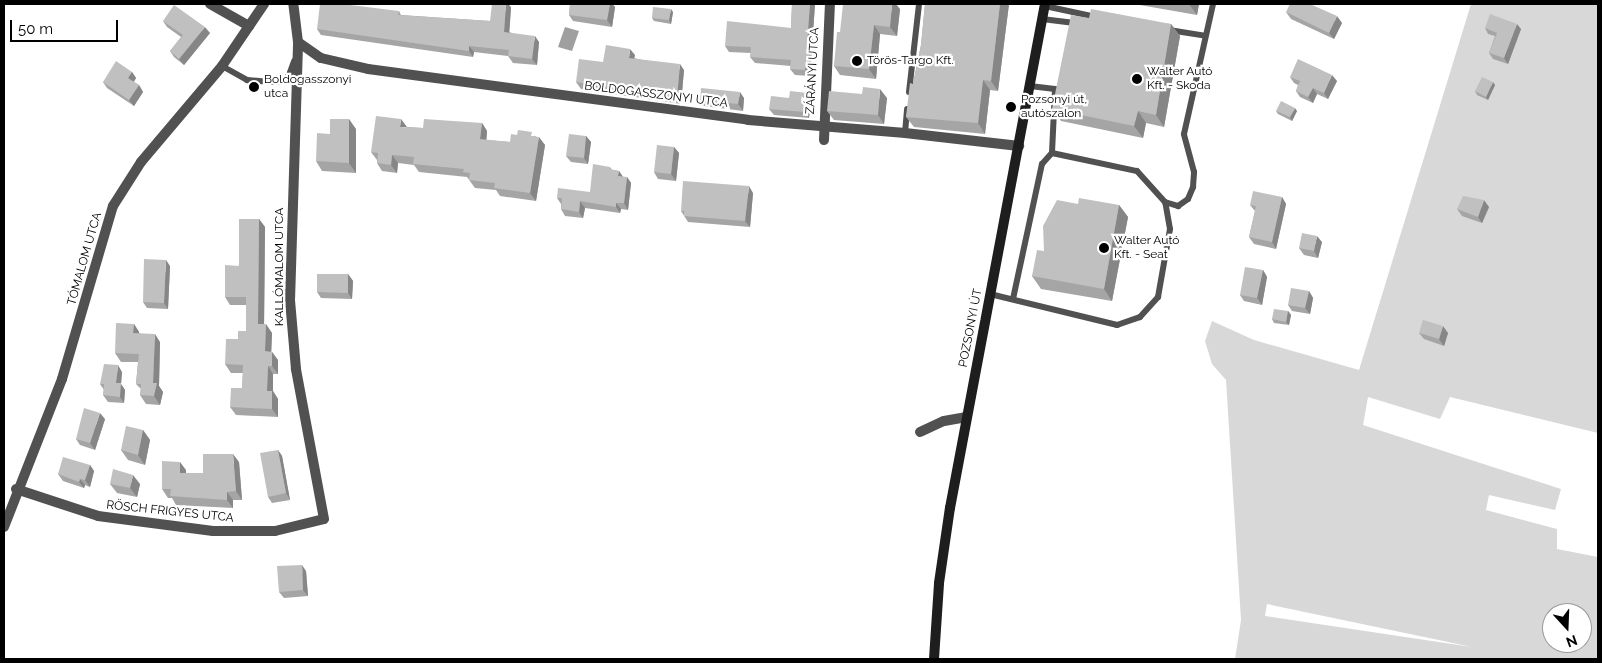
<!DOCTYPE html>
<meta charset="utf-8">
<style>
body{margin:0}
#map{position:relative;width:1602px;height:663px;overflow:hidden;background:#fff;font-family:Raleway,sans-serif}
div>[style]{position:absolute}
.green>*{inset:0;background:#d8d8d8}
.water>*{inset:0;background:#9f9f9f}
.lane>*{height:6px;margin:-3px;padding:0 3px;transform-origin:3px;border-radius:3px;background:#515151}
.street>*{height:10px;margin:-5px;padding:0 5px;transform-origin:5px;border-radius:5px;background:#515151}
.secondary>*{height:10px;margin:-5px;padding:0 5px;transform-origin:5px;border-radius:5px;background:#1e1e1e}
.wall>*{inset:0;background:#a5a5a5}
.shaded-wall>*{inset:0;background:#868686}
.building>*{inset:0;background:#c0c0c0}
.dots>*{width:14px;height:14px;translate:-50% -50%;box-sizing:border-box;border:2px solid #fff;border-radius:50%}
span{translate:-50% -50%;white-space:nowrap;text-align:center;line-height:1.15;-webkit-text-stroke:4.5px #fff;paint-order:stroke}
.poi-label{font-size:12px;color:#000}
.left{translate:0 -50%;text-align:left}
.street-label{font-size:12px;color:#000}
.frame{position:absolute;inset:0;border:5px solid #000;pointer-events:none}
.north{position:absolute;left:1542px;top:603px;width:50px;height:50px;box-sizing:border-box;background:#fff;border:1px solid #999;border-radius:50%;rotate:160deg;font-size:14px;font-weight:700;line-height:20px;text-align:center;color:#000}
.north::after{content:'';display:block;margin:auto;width:18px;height:22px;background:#000;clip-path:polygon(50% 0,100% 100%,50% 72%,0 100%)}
.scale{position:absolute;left:10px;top:20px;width:108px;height:22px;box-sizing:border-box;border:2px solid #000;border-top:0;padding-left:6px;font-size:15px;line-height:18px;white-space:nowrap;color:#000;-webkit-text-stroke:4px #fff;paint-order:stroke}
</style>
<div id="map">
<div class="green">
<div style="clip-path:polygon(evenodd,1471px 4px,1598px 4px,1598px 433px,1450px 397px,1440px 419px,1368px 397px,1363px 425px,1561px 489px,1555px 510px,1489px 495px,1486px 510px,1557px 529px,1557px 549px,1598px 557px,1598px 659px,1235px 659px,1241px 620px,1226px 380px,1212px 364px,1205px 341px,1212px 321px,1254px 340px,1359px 370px,1471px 4px,1267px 604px,1472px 647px,1265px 616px,1267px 604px,1471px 4px,1552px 613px,1582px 613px,1582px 643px,1552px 643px,1552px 613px)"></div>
</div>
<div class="water">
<div style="clip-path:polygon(565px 27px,579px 31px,572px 51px,558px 47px)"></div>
</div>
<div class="lane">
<div style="left:1045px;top:6px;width:52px;rotate:12.2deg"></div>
<div style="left:1042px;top:19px;width:35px;rotate:7deg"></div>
<div style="left:1169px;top:30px;width:36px;rotate:9deg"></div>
<div style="left:222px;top:66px;width:29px;rotate:29deg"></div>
<div style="left:247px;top:80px;width:24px;rotate:5deg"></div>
<div style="left:271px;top:82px;width:12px;rotate:-5deg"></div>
<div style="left:283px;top:81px;width:8px;rotate:-45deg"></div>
<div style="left:289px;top:75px;width:15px;rotate:-70deg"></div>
<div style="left:1030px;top:86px;width:25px;rotate:7deg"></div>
<div style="left:1055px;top:89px;width:64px;rotate:92.7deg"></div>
<div style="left:1052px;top:153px;width:87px;rotate:12deg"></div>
<div style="left:1137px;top:171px;width:42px;rotate:47.9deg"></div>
<div style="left:1165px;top:202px;width:14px;rotate:17deg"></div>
<div style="left:1178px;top:206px;width:12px;rotate:-35deg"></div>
<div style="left:1188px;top:199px;width:13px;rotate:-67deg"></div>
<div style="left:1193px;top:187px;width:15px;rotate:-86deg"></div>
<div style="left:1194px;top:172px;width:39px;rotate:-105deg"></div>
<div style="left:1184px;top:134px;width:133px;rotate:-77.4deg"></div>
<div style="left:909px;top:92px;width:89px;rotate:-83.5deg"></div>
<div style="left:905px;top:133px;width:24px;rotate:-85deg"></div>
<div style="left:990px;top:294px;width:131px;rotate:13.7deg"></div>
<div style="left:1117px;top:325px;width:24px;rotate:-19deg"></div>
<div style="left:1140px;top:317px;width:27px;rotate:-48deg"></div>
<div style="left:1158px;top:297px;width:69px;rotate:-80deg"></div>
<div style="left:1170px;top:229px;width:27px;rotate:-100deg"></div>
<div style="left:1013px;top:299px;width:138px;rotate:-77.9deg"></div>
<div style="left:1042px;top:164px;width:15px;rotate:-48deg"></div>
</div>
<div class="street">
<div style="left:210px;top:4px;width:45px;rotate:29.4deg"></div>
<div style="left:298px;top:42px;width:28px;rotate:35deg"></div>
<div style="left:321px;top:58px;width:48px;rotate:13.2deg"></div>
<div style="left:368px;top:69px;width:383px;rotate:7.6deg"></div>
<div style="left:748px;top:120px;width:158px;rotate:4.7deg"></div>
<div style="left:905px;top:133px;width:115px;rotate:6.5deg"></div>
<div style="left:824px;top:140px;width:136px;rotate:-87.5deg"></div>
<div style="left:920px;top:432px;width:26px;rotate:-25deg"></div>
<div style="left:944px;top:421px;width:23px;rotate:-10deg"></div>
<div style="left:16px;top:489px;width:86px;rotate:18.2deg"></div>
<div style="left:98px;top:516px;width:116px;rotate:7.4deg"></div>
<div style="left:213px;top:531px;width:62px"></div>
<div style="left:275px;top:531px;width:50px;rotate:-13.8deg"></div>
<div style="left:324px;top:519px;width:153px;rotate:-100.6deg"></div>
<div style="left:296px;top:369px;width:69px;rotate:-95deg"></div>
<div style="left:290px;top:300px;width:258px;rotate:-88.2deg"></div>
<div style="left:298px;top:42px;width:38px;rotate:-97deg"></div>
<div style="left:4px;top:527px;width:159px;rotate:-68.6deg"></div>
<div style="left:62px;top:379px;width:180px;rotate:-73.6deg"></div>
<div style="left:113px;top:206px;width:52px;rotate:-57.5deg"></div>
<div style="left:141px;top:162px;width:126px;rotate:-49.8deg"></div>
<div style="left:222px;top:66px;width:75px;rotate:-55.9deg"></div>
</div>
<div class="secondary">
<div style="left:934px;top:659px;width:76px;rotate:-86.2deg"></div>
<div style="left:939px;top:583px;width:76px;rotate:-81.7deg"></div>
<div style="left:950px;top:508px;width:513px;rotate:-79.33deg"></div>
</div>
<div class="wall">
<div style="clip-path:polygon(570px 4px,612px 4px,615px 7px,612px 27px,573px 21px,569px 15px)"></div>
<div style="clip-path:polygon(792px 4px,815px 4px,810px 76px,795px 75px,790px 69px,791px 66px,755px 63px,750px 57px,751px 53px,729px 52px,725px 46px,791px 28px)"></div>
<div style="clip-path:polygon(925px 4px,1009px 4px,998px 91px,990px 90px,985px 134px,914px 127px,906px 117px,921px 45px)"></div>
<div style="clip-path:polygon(1134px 4px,1199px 4px,1197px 15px)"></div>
<div style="clip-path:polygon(511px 7px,509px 32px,539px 42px,537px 65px,513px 63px,508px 56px,474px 52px,473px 57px,321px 35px,317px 29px,399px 11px,401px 15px,490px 21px)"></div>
<div style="clip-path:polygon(900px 9px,897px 36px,880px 34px,876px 79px,840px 75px,834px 66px,840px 32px)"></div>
<div style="clip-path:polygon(673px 12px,671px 24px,654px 21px,652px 18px)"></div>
<div style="clip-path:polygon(1286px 12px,1342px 23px,1334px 39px,1291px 19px)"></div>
<div style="clip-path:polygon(1089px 18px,1171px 24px,1180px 36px,1164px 127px,1146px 123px,1143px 138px,1061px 121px,1052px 109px)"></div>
<div style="clip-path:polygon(163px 21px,210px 33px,184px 65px,174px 57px,170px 51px,181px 37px,167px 27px)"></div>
<div style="clip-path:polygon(1485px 28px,1521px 29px,1508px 64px,1493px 59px,1489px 53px,1495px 36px,1488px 34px)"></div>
<div style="clip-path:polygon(635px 55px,634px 58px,684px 70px,681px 104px,581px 89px,576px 82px,603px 62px)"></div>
<div style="clip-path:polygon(132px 72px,136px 78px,134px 82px,139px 85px,143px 92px,134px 106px,107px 88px,103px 82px)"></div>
<div style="clip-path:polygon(1290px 77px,1337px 81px,1328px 99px,1317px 94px,1313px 103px,1300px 97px,1296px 91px,1298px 85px,1294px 83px)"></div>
<div style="clip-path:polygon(1495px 85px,1488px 100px,1477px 95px,1475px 91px)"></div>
<div style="clip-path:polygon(807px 93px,811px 99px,809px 118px,774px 115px,769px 109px,789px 98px)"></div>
<div style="clip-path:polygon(744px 98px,743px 111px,704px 106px,700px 100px)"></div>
<div style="clip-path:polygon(887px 98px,884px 124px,834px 120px,827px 111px)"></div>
<div style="clip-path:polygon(1276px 111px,1297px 111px,1292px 121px,1278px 114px)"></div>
<div style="clip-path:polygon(482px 123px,487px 131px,486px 140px,510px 142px,535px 136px,545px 145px,536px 201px,500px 196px,496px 190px,475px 188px,467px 177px,419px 172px,414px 165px,398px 163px,397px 173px,382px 171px,377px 163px,377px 160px,371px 152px,407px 127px,423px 128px)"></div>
<div style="clip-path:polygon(356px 129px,356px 173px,322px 171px,316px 161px,330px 134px)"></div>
<div style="clip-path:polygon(586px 136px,591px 142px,588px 164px,571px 162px,566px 156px)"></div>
<div style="clip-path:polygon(674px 147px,679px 153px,676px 181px,658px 179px,654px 172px)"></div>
<div style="clip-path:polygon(610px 167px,612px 170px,619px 171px,623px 177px,627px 177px,631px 183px,628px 210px,621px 209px,620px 213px,585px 208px,583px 218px,565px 216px,561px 209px,561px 204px,557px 198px,590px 192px)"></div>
<div style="clip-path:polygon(753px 193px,750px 227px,688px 222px,681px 211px)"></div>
<div style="clip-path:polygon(1282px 197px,1286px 204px,1276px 249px,1254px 244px,1249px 237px,1255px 211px,1250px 205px)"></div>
<div style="clip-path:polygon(1078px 204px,1119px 205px,1128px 217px,1112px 301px,1041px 289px,1032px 276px,1044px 251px)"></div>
<div style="clip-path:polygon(1489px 207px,1482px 223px,1462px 216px,1457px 209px)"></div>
<div style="clip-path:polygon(259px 219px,265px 227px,264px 324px,272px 333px,271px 352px,272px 352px,278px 360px,278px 374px,273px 374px,273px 391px,278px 399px,278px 417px,236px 415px,230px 407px,242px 388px,243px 373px,231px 373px,225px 364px,238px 339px,246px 331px,246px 305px,230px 305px,225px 297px)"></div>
<div style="clip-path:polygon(1322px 242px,1318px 258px,1304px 255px,1299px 248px)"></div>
<div style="clip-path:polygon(170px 266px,168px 309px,147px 308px,143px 302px)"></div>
<div style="clip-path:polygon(1263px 270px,1267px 277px,1262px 305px,1244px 301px,1240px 295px)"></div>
<div style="clip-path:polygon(348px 274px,353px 281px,352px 299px,321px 298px,317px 292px)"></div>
<div style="clip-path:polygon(1309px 291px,1313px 298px,1310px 314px,1292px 311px,1288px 305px)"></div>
<div style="clip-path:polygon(1288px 311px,1291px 315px,1289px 325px,1274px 323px,1272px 319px)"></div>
<div style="clip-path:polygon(134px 324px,139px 332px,139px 333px,160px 342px,159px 386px,163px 392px,160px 405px,146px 404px,140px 395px,141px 389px,136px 384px,138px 362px,121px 362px,115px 353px)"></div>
<div style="clip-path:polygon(1419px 333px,1448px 333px,1444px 346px,1424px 339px)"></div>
<div style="clip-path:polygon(122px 372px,121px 384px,125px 390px,124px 403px,108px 402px,103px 395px,104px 390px,100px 384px)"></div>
<div style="clip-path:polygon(105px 419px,95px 450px,80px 445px,76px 439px)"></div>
<div style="clip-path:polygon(143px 430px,150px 440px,145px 465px,128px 460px,121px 450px)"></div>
<div style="clip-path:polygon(278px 450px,282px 456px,290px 500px,272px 503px,268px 497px)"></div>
<div style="clip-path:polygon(239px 462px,242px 500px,233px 500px,233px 508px,176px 505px,172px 498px,168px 498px,162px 489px,186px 470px,186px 473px,203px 473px)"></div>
<div style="clip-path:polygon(90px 465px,94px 471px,90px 487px,85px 485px,84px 488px,63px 481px,58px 474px)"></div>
<div style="clip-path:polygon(110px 484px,140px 484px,137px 497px,117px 493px)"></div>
<div style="clip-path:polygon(306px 571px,308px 596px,284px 598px,279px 592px)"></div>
</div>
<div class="shaded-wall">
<div style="clip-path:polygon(506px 4px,508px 4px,511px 7px,509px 38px,504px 32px)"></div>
<div style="clip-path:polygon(610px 4px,612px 4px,615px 7px,612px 27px,607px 20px)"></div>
<div style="clip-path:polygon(810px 4px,815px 4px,810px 76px,805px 70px)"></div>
<div style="clip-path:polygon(892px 4px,896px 4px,900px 9px,897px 36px,890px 27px)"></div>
<div style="clip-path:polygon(1000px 4px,1009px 4px,998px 91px,991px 81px)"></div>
<div style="clip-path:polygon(1189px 4px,1199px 4px,1197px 15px)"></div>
<div style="clip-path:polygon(671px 9px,673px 12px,671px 24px,669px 20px)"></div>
<div style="clip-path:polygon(1337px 16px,1342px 23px,1334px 39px,1329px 33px)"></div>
<div style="clip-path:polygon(1171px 24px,1180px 36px,1164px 127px,1156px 115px)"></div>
<div style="clip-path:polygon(1517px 24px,1521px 29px,1508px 64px,1504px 58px)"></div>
<div style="clip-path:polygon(874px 25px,880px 34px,876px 79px,869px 69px)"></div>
<div style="clip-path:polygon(205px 27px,210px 33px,184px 65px,179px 59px)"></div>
<div style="clip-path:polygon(535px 36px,539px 42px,537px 65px,532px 59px)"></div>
<div style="clip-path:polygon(469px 46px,474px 52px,473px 57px,469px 51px)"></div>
<div style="clip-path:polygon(630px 49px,635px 55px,633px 64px,629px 58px)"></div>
<div style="clip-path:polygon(680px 64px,684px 70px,681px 104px,677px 98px)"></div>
<div style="clip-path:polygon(132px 72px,136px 78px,132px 84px,128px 78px)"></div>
<div style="clip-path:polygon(1332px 75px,1337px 81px,1328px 99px,1324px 93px)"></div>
<div style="clip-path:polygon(983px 80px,990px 90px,985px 134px,978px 123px)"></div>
<div style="clip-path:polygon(1493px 82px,1495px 85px,1488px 100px,1486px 97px)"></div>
<div style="clip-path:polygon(139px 85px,143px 92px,134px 106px,129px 100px)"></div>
<div style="clip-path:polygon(1313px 88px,1317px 94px,1313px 103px,1308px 97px)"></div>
<div style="clip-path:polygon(880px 89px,887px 98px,884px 124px,878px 115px)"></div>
<div style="clip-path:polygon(740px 92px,744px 98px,743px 111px,738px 104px)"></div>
<div style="clip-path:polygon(807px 93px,811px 99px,809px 118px,805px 112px)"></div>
<div style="clip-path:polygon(1295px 108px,1297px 111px,1292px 121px,1290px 117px)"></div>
<div style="clip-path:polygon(1138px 111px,1146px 123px,1143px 138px,1134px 126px)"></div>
<div style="clip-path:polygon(349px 119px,356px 129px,356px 173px,349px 163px)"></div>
<div style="clip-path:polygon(401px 119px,407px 127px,400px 127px)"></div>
<div style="clip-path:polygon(482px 123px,487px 131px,486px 147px,480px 139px)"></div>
<div style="clip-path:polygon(586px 136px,591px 142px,588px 164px,584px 158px)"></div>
<div style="clip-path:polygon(539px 137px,545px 145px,536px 201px,530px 193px)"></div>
<div style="clip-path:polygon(674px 147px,679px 153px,676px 181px,671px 174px)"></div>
<div style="clip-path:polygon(392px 155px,398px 163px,397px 173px,391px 165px)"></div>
<div style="clip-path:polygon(619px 171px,623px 177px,618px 176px)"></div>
<div style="clip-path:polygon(627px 177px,631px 183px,628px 210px,624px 203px)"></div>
<div style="clip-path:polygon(749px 186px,753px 193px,750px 227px,745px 221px)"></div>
<div style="clip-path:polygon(1282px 197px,1286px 204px,1276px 249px,1272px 242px)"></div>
<div style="clip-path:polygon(1484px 200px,1489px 207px,1482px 223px,1478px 217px)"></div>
<div style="clip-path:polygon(580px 201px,585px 208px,583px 218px,579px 212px)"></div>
<div style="clip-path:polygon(616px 203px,621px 209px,620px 213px,616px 207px)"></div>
<div style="clip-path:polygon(1119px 205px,1128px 217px,1112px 301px,1104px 289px)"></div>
<div style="clip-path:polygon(259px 219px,265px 227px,264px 332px,258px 324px)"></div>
<div style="clip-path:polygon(1317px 236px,1322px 242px,1318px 258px,1314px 251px)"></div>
<div style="clip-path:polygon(166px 260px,170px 266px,168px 309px,164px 303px)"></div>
<div style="clip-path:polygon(1263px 270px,1267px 277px,1262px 305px,1257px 298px)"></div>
<div style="clip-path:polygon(348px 274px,353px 281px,352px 299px,348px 293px)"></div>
<div style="clip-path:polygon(1309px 291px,1313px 298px,1310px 314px,1305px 308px)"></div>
<div style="clip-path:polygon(1288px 311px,1291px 315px,1289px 325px,1286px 322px)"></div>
<div style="clip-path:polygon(134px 324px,139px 332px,139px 341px,133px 333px)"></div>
<div style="clip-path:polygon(266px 324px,272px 333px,271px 360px,265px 351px)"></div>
<div style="clip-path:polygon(1443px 326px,1448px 333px,1444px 346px,1439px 339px)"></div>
<div style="clip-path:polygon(155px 334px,160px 342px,159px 386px,163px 392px,160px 405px,154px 396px,153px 383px)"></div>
<div style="clip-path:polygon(272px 352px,278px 360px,278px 374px,272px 366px)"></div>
<div style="clip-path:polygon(118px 365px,122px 372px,121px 384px,125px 390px,124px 403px,120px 397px,116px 383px)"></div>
<div style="clip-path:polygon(268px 366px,273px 374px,273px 391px,278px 399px,278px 417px,272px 409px,267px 391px)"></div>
<div style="clip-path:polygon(100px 413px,105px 419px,95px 450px,90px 443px)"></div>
<div style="clip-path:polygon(143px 430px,150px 440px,145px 465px,138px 455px)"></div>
<div style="clip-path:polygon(278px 450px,282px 456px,290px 500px,286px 493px)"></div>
<div style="clip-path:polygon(233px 454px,239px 462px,242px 500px,236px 491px)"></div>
<div style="clip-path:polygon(180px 462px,186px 470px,186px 481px,180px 473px)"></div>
<div style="clip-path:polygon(90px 465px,94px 471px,90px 487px,85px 480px)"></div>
<div style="clip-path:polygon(133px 475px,140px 484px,137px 497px,130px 488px)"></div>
<div style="clip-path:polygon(80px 479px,85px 485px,84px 488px,79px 482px)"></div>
<div style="clip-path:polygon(227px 492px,233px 500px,233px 508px,227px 500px)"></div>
<div style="clip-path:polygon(302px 565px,306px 571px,308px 596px,303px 590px)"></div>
</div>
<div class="building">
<div style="clip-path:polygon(320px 4px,342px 4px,399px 11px,398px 15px,490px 21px,492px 4px,506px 4px,504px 32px,535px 36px,532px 59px,508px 56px,509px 50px,469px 46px,469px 51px,317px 29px)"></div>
<div style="clip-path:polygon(570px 4px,610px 4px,607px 20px,569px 15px)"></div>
<div style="clip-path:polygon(792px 4px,810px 4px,805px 70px,790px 69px,791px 60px,750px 57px,751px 47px,725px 46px,727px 21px,791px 28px)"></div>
<div style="clip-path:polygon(843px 4px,892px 4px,890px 27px,874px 25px,869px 69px,834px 66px,837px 32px,840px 32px)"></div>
<div style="clip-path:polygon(925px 4px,1000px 4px,991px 81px,983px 80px,978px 123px,906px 117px,910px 83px,913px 84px,921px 45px)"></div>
<div style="clip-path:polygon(1290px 4px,1310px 4px,1337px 16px,1329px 33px,1286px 12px)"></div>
<div style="clip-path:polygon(174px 5px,205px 27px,179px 59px,170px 51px,183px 35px,163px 21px)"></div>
<div style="clip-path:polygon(653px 7px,671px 9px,669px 20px,652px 18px)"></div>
<div style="clip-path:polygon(1091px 9px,1171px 24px,1156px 115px,1138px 111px,1134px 126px,1052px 109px,1071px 15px,1089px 18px)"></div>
<div style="clip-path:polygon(1490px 14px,1517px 24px,1504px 58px,1489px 53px,1497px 33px,1485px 28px)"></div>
<div style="clip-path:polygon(606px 45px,630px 49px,629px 58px,680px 64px,677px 98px,576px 82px,579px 59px,603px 62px)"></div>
<div style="clip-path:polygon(1298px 59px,1332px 75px,1324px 93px,1313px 88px,1308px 97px,1296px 91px,1300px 81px,1290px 77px)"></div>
<div style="clip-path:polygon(116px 61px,132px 72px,128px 78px,139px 85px,129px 100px,103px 82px)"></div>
<div style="clip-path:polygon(1482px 77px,1493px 82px,1486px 97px,1475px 91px)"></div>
<div style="clip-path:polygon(863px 87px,880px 89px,878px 115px,827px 111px,829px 91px,862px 94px)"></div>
<div style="clip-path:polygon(701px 88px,740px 92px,738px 104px,700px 100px)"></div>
<div style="clip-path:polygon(790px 91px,807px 93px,805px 112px,769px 109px,771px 96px,789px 98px)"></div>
<div style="clip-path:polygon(1281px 101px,1295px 108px,1290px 117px,1276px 111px)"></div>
<div style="clip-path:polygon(376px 116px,401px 119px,400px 127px,423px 128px,424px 119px,482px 123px,480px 139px,510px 142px,511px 134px,517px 135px,518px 130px,532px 132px,531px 136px,539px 137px,530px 193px,494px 188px,495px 183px,469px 180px,470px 173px,463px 172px,464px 169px,413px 164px,414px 157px,392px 155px,391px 165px,377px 163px,378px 153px,371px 152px)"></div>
<div style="clip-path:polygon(330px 119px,349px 119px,349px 163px,316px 161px,317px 133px,330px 134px)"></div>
<div style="clip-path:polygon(569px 134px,586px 136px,584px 158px,566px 156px)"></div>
<div style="clip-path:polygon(657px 145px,674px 147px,671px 174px,654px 172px)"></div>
<div style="clip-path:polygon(593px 164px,610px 167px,610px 169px,619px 171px,618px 176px,627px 177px,624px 203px,616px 203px,616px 207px,580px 201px,579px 212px,561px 209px,562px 198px,557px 198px,558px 188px,590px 192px)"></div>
<div style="clip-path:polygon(683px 181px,749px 186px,745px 221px,684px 216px,684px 211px,681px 211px)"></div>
<div style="clip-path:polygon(1253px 191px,1282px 197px,1272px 242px,1249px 237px,1256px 206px,1250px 205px)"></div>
<div style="clip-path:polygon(1463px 196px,1484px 200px,1478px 217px,1457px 209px)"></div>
<div style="clip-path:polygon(1079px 198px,1119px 205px,1104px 289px,1032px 276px,1037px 250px,1044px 251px,1043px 226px,1057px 200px,1078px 204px)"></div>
<div style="clip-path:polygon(239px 219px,259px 219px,258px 324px,266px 324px,265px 351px,272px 352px,272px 366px,268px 366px,267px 391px,272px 391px,272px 409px,230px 407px,231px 388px,242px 388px,243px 365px,225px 364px,226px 339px,238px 339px,238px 331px,246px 331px,246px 297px,225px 297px,225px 265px,239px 266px)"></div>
<div style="clip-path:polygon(1302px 233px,1317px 236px,1314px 251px,1299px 248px)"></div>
<div style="clip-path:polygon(144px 259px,166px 260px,164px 303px,143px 302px)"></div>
<div style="clip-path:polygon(1245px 267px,1263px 270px,1257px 298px,1240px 295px)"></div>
<div style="clip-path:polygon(317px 274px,348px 274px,348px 293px,317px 292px)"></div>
<div style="clip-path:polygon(1291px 288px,1309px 291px,1305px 308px,1288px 305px)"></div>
<div style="clip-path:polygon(1274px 309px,1288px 311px,1286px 322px,1272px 319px)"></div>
<div style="clip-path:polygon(1423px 320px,1443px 326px,1439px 339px,1419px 333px)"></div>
<div style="clip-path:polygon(116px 323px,134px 324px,133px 333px,155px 334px,153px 383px,157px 383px,154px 396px,140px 395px,141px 384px,136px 384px,139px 354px,115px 353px)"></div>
<div style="clip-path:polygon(104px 364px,118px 365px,116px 383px,121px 383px,120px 397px,103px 395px,104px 384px,100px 384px)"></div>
<div style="clip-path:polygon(84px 408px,100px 413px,90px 443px,76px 439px)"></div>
<div style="clip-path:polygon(126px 426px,143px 430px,138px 455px,121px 450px)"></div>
<div style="clip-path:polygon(278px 450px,286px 493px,268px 497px,260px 453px)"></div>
<div style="clip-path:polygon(203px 454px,233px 454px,236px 491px,227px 492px,227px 500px,170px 496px,171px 489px,162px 489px,162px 461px,180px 462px,180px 473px,203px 473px)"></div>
<div style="clip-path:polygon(63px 457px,90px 465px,85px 480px,80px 479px,79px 482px,58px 474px)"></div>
<div style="clip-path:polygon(113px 469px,133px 475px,130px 488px,110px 484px)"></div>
<div style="clip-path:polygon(302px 565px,303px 590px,279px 592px,277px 566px)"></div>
</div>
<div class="dots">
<div style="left:857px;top:61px;background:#000"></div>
<div style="left:1137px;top:79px;background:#000"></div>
<div style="left:254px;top:87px;background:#000"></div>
<div style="left:1011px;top:107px;background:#000"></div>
<div style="left:1104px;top:248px;background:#000"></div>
</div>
<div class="poi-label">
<span class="left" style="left:867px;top:61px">Törös-Targo Kft.</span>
<span class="left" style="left:1147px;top:79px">Walter Autó<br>Kft. - Skoda</span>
<span class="left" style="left:264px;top:87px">Boldogasszonyi<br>utca</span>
<span class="left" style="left:1021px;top:107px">Pozsonyi út,<br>autószalon</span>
<span class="left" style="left:1114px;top:248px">Walter Autó<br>Kft. - Seat</span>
</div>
<div class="street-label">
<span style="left:813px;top:71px;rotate:-87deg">ZÁRÁNYI UTCA</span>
<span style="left:656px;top:95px;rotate:7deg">BOLDOGASSZONYI UTCA</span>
<span style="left:85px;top:259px;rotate:-74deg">TÓMALOM UTCA</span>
<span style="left:280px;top:267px;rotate:-90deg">KALLÓMALOM UTCA</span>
<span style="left:971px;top:328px;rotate:-79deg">POZSONYI ÚT</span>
<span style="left:170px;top:512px;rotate:6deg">RÖSCH FRIGYES UTCA</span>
</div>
<div class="frame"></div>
<div class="north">N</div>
<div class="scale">50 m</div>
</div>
